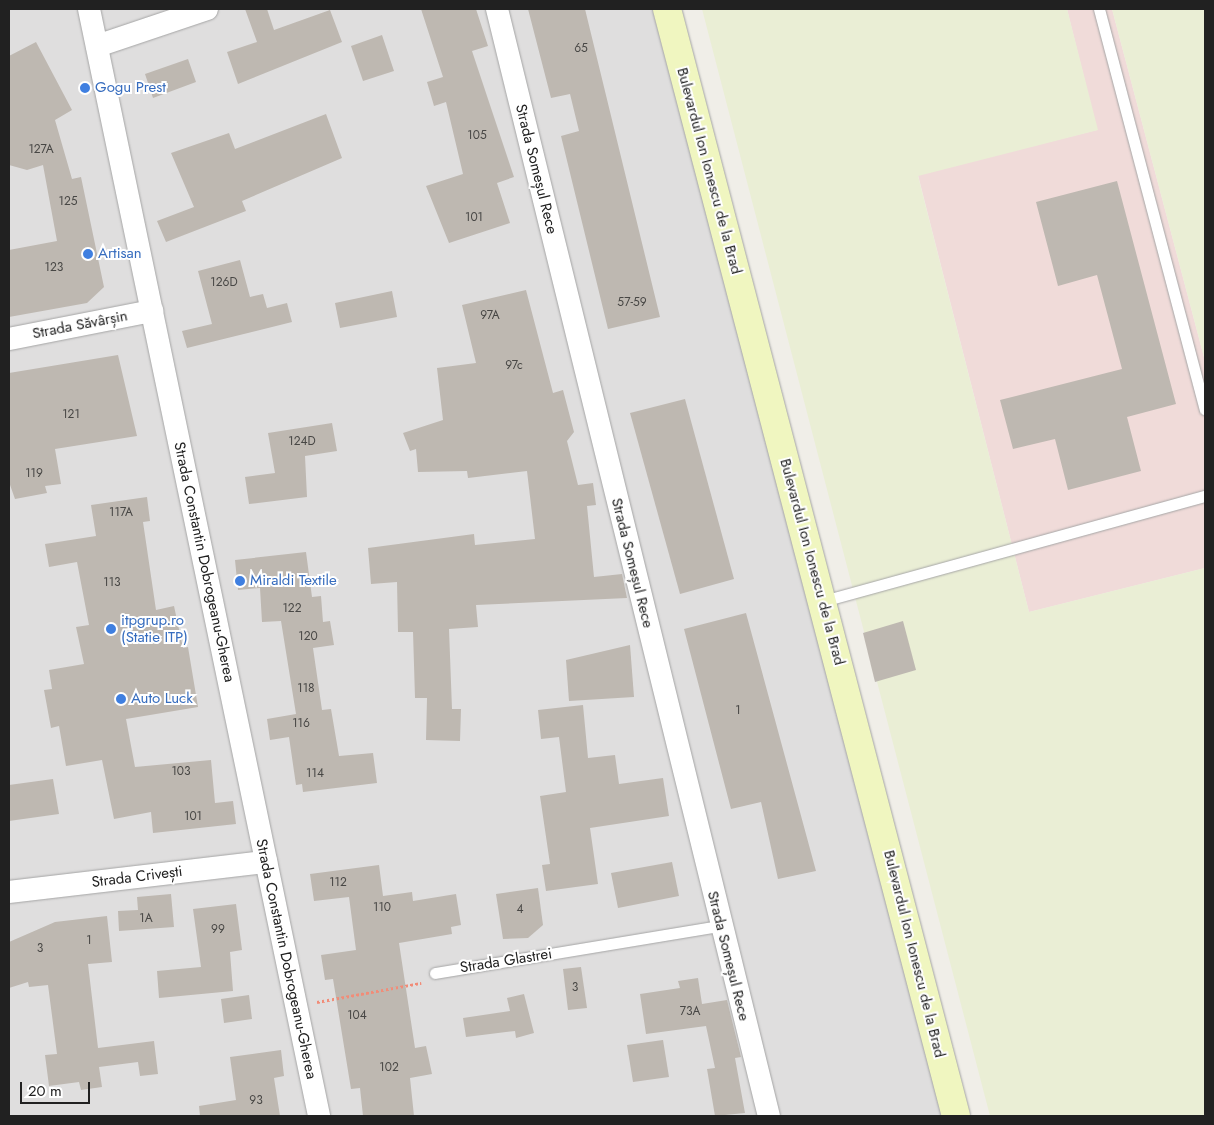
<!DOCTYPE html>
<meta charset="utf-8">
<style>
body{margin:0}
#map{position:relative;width:1214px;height:1125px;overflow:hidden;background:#f0eee8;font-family:Jost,sans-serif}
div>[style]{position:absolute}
.residential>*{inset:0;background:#dfdede}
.commercial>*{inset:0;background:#f0dbd9}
.farmland>*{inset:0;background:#eaeed5}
.building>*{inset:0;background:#beb8b1}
.path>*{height:3px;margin-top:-1.5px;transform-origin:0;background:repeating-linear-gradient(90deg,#f18c78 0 2.5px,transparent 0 5px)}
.roads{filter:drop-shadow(0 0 1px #a5a5a5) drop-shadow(0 0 1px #a5a5a5)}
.lane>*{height:11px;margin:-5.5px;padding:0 5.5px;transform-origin:5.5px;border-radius:5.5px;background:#fff}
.street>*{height:22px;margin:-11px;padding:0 11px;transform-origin:11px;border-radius:11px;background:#fff}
.secondary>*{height:28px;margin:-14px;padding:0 14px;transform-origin:14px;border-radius:14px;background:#f0f6c0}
.dots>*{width:14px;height:14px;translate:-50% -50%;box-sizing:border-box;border:2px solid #fff;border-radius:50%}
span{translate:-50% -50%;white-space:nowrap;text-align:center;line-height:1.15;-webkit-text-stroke:4px #fff;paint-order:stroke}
.number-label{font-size:12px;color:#484745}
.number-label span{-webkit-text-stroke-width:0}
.shop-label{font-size:15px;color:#366cbe}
.left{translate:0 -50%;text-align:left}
.street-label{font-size:15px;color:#212121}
.frame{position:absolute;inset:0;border:10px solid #212121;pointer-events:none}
.scale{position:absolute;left:20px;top:1082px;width:70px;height:22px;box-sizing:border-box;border:2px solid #212121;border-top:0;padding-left:6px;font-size:15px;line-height:18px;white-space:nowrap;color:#212121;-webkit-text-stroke:4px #fff;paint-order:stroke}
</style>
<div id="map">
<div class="residential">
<div style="clip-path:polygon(9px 9px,667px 9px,956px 1116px,9px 1116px)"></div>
</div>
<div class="commercial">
<div style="clip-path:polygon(1067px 9px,1112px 9px,1205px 361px,1205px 568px,1029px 612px,918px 175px,1097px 130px)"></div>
</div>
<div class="farmland">
<div style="clip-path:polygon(702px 9px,1067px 9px,1098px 130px,918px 176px,1029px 612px,1205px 568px,1205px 1116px,990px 1116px)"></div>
<div style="clip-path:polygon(1112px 9px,1205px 9px,1205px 361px)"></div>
</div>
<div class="building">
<div style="clip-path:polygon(245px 9px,267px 9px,274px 30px,330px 10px,342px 42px,238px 84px,227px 52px,257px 42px)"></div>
<div style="clip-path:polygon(421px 9px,476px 9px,488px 46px,472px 51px,514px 177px,497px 183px,510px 223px,449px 243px,426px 186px,463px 174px,446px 102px,434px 106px,427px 82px,443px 77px)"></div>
<div style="clip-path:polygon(528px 9px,585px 9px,660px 317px,608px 329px,561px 136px,579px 131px,570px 94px,551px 98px)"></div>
<div style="clip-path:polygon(382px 35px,394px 71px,363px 81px,351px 46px)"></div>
<div style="clip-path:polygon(36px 42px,72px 110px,55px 120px,72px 179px,81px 177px,104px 287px,87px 303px,9px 317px,9px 250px,57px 241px,43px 165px,27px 170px,9px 165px,9px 56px)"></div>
<div style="clip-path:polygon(188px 59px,196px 82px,153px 98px,145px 74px)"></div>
<div style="clip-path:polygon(326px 114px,342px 158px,242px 201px,246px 211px,166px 242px,157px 221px,194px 207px,171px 153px,229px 133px,235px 149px)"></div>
<div style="clip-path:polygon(1117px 181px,1176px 404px,1127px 417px,1141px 471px,1068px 490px,1055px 439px,1013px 449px,1000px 400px,1122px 369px,1097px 275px,1058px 286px,1036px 202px)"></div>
<div style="clip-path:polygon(240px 260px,250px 297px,263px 294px,267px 308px,287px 303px,292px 322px,187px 348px,182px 331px,212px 324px,198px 271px)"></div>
<div style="clip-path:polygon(526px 290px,553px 393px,563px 390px,574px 432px,567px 441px,578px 485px,593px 483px,596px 505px,587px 506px,594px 577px,622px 574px,627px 598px,476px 605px,478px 627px,449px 629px,452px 709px,461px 709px,460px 741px,426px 740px,427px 698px,415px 698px,413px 632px,398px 632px,397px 582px,371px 584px,368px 548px,474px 534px,475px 545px,535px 539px,527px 471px,468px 478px,467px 471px,418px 472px,416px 449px,410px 451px,403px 433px,443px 420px,437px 368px,476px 363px,462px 305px)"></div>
<div style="clip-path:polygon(392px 291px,397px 317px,340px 328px,335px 303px)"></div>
<div style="clip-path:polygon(118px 355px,137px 436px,55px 449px,61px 484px,45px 486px,47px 493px,15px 499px,9px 482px,9px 373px)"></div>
<div style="clip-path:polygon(685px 399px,734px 579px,680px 594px,630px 413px)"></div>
<div style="clip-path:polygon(332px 423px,337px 451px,305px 456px,307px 497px,249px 504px,245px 477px,275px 473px,268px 433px)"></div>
<div style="clip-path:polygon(147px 497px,150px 521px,143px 522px,156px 610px,174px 606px,183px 648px,188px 647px,198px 707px,126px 719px,135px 767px,211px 760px,215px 803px,233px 801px,236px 824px,153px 833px,151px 812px,114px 819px,102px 760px,66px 766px,59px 726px,51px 728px,44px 690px,52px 689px,49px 670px,84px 664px,76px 627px,89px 625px,77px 562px,49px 567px,45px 544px,96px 536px,91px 505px)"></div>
<div style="clip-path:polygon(306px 552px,312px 597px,321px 596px,323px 622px,330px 621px,334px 645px,313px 648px,322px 710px,331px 709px,339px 756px,373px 753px,377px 783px,303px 792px,302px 784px,296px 785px,289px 737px,270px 740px,267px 719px,296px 714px,281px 621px,262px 622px,260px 588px,238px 590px,235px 560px)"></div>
<div style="clip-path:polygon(746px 613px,816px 871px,778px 879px,761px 802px,731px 809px,684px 629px)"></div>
<div style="clip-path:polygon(903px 621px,916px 670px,875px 682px,863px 633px)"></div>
<div style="clip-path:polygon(630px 645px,634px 697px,569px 701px,566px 660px)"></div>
<div style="clip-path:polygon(583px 705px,588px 758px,615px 755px,619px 784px,663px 778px,669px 816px,590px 828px,598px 884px,546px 891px,542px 865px,550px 864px,540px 796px,566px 792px,559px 737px,541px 739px,538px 710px)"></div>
<div style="clip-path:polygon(53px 779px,59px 814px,9px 821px,9px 785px)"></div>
<div style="clip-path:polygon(672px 862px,679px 896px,618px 908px,611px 873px)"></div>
<div style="clip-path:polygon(379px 865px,383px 896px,412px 892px,413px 901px,456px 894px,461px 925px,451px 927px,452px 934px,399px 943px,415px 1048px,426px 1046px,432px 1074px,410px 1078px,414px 1116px,363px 1116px,360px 1088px,351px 1089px,333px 979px,325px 980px,321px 955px,356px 950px,349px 897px,314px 901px,310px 874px)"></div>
<div style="clip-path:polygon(538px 888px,543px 925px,528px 938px,503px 939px,496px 894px)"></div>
<div style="clip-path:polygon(171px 894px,174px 927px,119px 931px,118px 911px,138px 910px,137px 897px)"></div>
<div style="clip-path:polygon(236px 904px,242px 950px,230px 952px,233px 991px,159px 998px,157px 971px,201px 967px,193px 909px)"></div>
<div style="clip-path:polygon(107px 916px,112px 962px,88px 964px,98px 1048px,154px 1041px,158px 1074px,140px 1076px,138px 1062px,99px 1067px,102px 1087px,81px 1090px,79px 1082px,49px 1086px,45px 1055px,57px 1054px,48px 985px,29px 987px,28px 982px,9px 988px,9px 942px,55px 922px)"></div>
<div style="clip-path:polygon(581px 967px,587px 1008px,568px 1010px,563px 969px)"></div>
<div style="clip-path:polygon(698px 978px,702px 1004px,727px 1000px,741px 1057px,735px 1058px,745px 1113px,715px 1116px,707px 1069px,715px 1068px,706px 1026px,646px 1034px,640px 994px,680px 988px,678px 981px)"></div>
<div style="clip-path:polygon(524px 994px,534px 1033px,516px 1038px,515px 1031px,466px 1037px,463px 1018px,510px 1011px,507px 998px)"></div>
<div style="clip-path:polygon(249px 995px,252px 1019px,224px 1023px,221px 999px)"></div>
<div style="clip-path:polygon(663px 1040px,669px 1077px,633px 1082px,627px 1045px)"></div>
<div style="clip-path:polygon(281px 1050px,284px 1076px,274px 1078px,280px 1116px,200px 1116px,199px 1106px,236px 1100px,230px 1057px)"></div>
</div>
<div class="path">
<div style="left:317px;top:1002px;width:106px;rotate:-10.4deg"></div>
</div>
<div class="roads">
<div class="lane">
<div style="left:1099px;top:9px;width:414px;rotate:75.2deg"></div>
<div style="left:823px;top:601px;width:396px;rotate:-15.4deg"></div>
<div style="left:435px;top:973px;width:289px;rotate:-9.4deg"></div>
</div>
<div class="street">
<div style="left:89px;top:9px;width:1131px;rotate:78.26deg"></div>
<div style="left:497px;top:9px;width:1140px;rotate:76.2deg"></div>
<div style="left:97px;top:46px;width:116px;rotate:-18.6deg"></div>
<div style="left:9px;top:339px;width:146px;rotate:-11.1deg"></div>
<div style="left:9px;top:892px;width:259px;rotate:-6.7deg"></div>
</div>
<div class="secondary">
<div style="left:667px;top:9px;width:1144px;rotate:75.37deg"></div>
</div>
</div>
<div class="dots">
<div style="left:85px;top:88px;background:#3f7fe0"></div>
<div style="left:88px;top:254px;background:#3f7fe0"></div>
<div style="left:240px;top:581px;background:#3f7fe0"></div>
<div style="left:111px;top:629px;background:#3f7fe0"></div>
<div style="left:121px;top:699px;background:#3f7fe0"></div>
</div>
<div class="number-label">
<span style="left:581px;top:49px">65</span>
<span style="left:477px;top:136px">105</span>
<span style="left:41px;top:150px">127A</span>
<span style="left:68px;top:202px">125</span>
<span style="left:474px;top:218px">101</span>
<span style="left:54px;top:268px">123</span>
<span style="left:224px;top:283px">126D</span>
<span style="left:632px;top:303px">57-59</span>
<span style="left:490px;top:316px">97A</span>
<span style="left:514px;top:366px">97c</span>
<span style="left:71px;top:415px">121</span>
<span style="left:302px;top:442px">124D</span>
<span style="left:34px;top:474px">119</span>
<span style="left:121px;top:513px">117A</span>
<span style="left:112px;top:583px">113</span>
<span style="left:292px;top:609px">122</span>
<span style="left:308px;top:637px">120</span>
<span style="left:306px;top:689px">118</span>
<span style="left:738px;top:711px">1</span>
<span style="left:301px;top:724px">116</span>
<span style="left:181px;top:772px">103</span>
<span style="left:315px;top:774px">114</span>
<span style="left:193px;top:817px">101</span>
<span style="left:338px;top:883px">112</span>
<span style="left:382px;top:908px">110</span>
<span style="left:520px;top:910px">4</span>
<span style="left:146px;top:919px">1A</span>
<span style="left:218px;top:930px">99</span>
<span style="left:89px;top:941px">1</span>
<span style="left:40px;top:949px">3</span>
<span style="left:575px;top:988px">3</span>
<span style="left:690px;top:1012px">73A</span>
<span style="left:357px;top:1016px">104</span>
<span style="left:389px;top:1068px">102</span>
<span style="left:256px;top:1101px">93</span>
</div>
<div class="shop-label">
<span class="left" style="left:95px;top:88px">Gogu Prest</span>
<span class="left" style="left:98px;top:254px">Artisan</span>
<span class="left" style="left:250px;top:581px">Miraldi Textile</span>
<span class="left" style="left:121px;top:629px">itpgrup.ro<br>(Statie ITP)</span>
<span class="left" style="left:131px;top:699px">Auto Luck</span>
</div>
<div class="street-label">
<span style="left:536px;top:169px;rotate:76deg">Strada Someșul Rece</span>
<span style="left:709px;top:171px;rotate:75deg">Bulevardul Ion Ionescu de la Brad</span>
<span style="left:80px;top:325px;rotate:-11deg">Strada Săvârșin</span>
<span style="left:204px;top:562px;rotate:78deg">Strada Constantin Dobrogeanu-Gherea</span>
<span style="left:812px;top:562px;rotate:75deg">Bulevardul Ion Ionescu de la Brad</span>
<span style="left:632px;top:563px;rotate:76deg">Strada Someșul Rece</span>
<span style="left:137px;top:877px;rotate:-7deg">Strada Crivești</span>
<span style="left:914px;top:954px;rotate:76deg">Bulevardul Ion Ionescu de la Brad</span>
<span style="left:728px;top:956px;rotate:76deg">Strada Someșul Rece</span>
<span style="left:286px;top:959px;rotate:78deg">Strada Constantin Dobrogeanu-Gherea</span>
<span style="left:506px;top:961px;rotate:-9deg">Strada Glastrei</span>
</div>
<div class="frame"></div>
<div class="scale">20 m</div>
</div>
